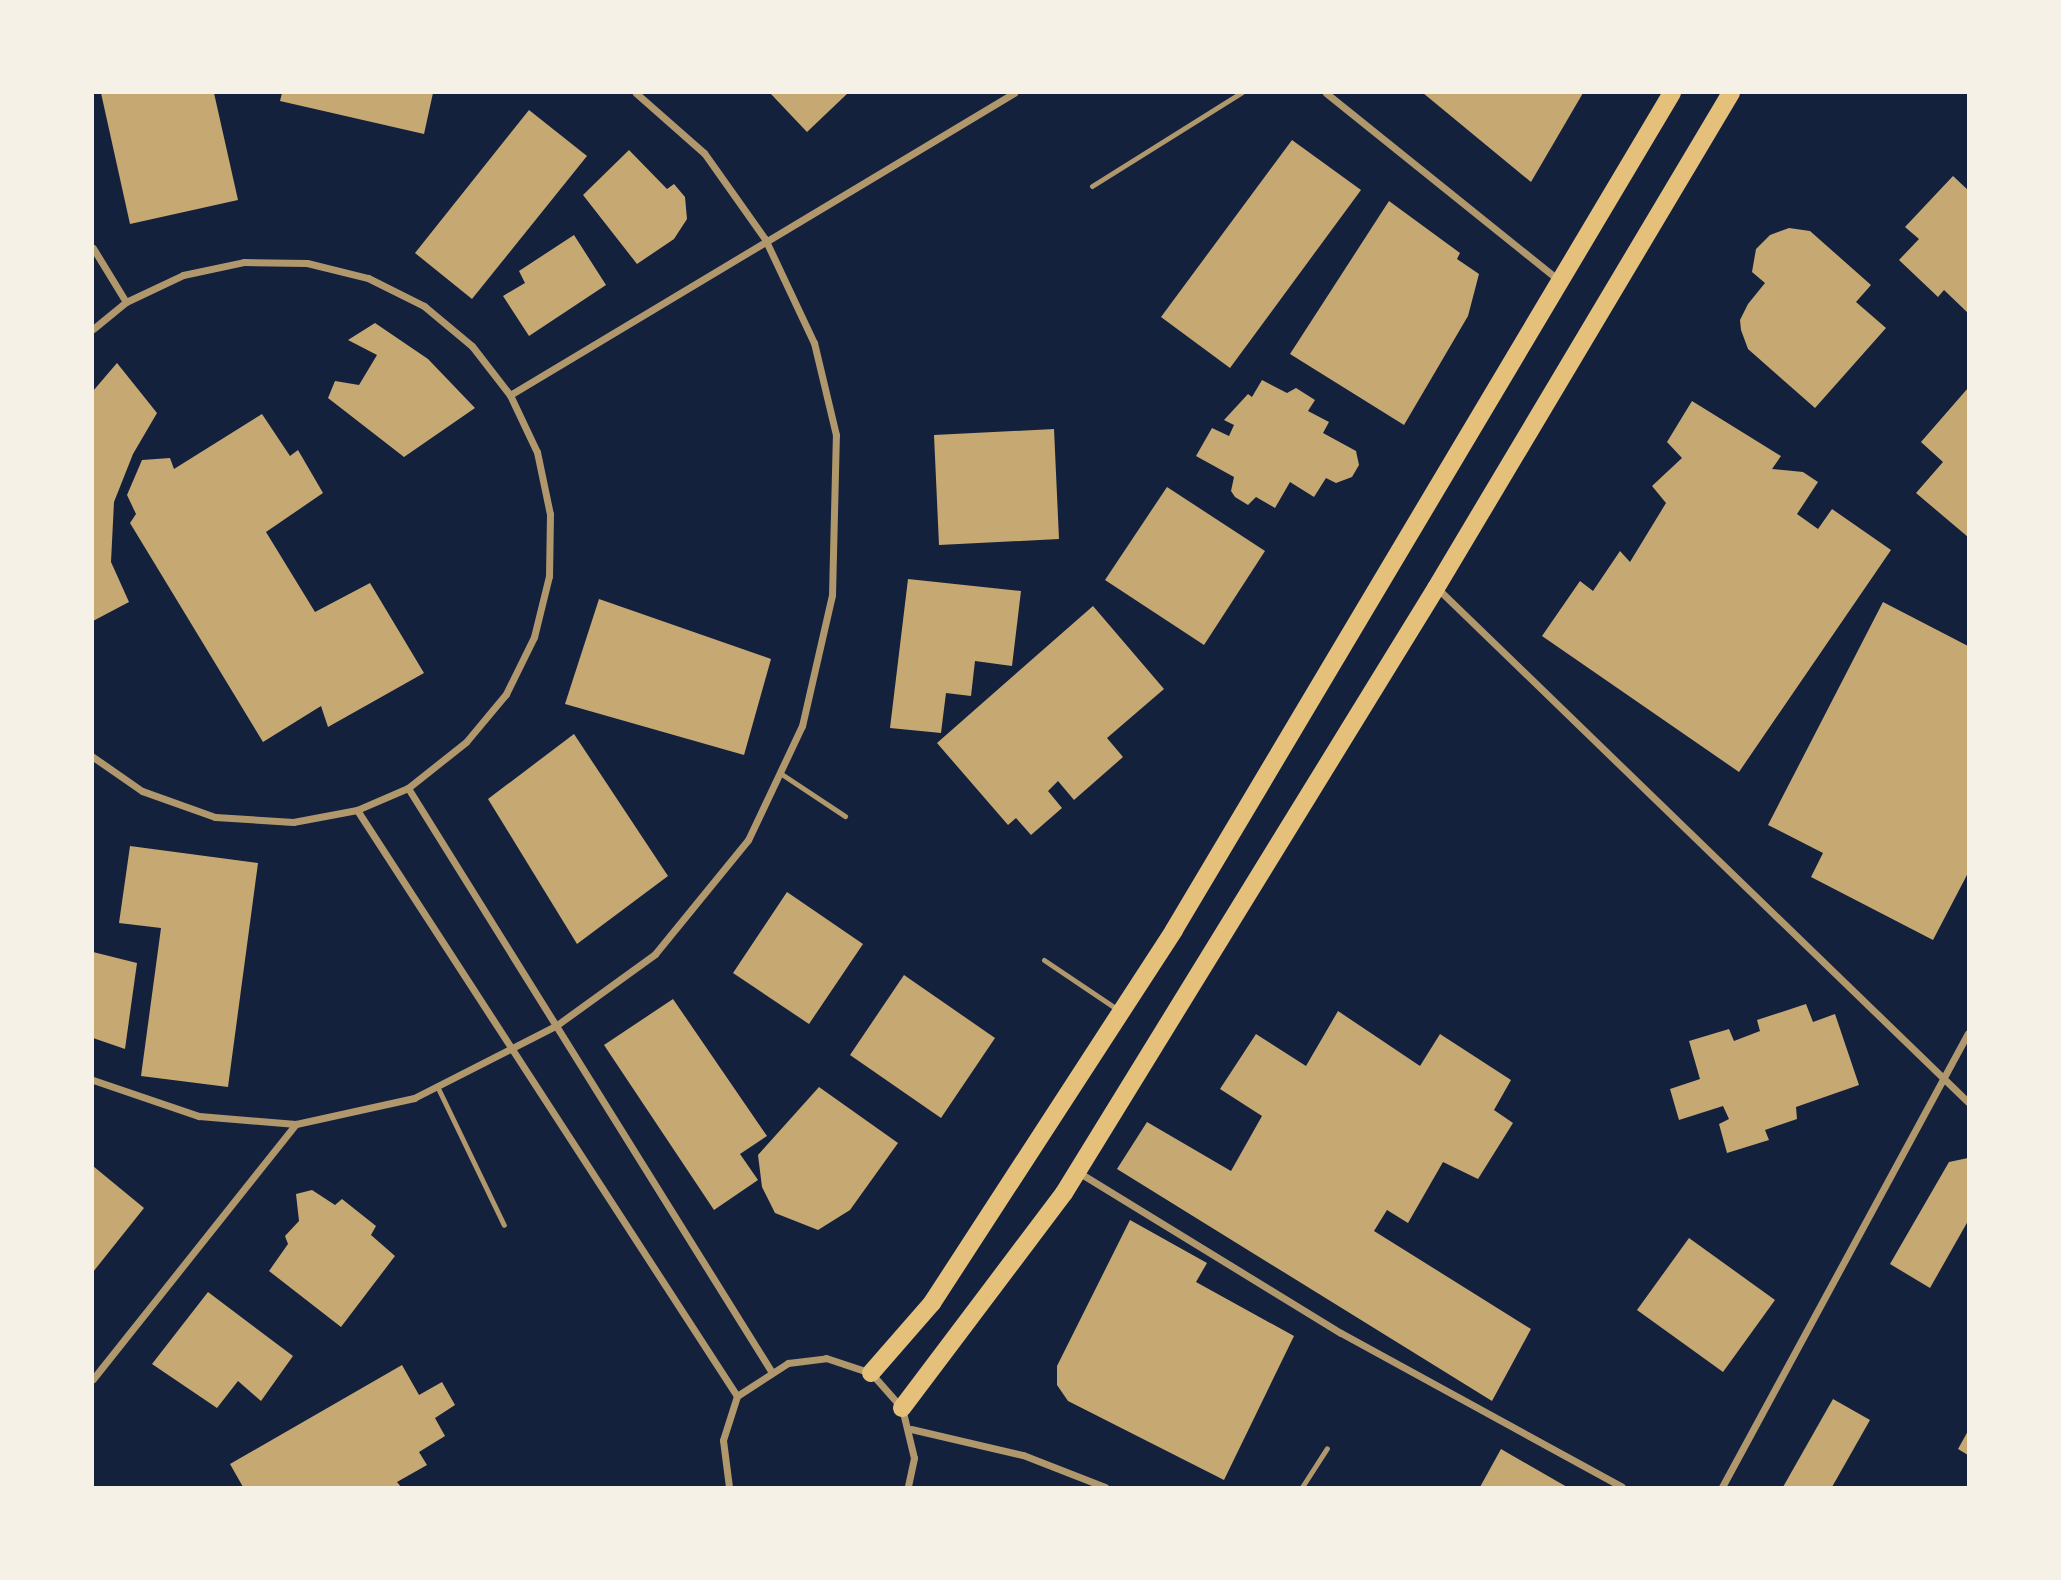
<!DOCTYPE html>
<style>
body{margin:0}
#map{position:relative;width:2061px;height:1580px;overflow:hidden;background:#14213d;font-family:Cabin,sans-serif}
div>[style]{position:absolute}
.building>*{inset:0;background:#c6a872}
.service>*{height:5px;margin:-2.5px;padding:0 2.5px;transform-origin:2.5px;border-radius:2.5px;background:#b1986c}
.minor>*{height:7px;margin:-3.5px;padding:0 3.5px;transform-origin:3.5px;border-radius:3.5px;background:#b1986c}
.primary>*{height:18px;margin:-9px;padding:0 9px;transform-origin:9px;border-radius:9px;background:#e5c07b}
span{translate:-50% -50%;white-space:nowrap;text-align:center;line-height:1.15;-webkit-text-stroke:7px #f6f1e7;paint-order:stroke}
.frame{position:absolute;inset:0;border:94px solid #f6f1e7;pointer-events:none}
</style>
<div id="map">
<div class="building">
<div style="clip-path:polygon(101px 93px,214px 93px,238px 200px,130px 224px)"></div>
<div style="clip-path:polygon(282px 93px,433px 93px,424px 134px,280px 101px)"></div>
<div style="clip-path:polygon(770px 93px,848px 93px,807px 132px)"></div>
<div style="clip-path:polygon(1423px 93px,1583px 93px,1531px 182px)"></div>
<div style="clip-path:polygon(529px 110px,587px 156px,472px 299px,415px 253px)"></div>
<div style="clip-path:polygon(1292px 140px,1361px 190px,1230px 368px,1161px 317px)"></div>
<div style="clip-path:polygon(629px 150px,667px 189px,674px 184px,685px 197px,687px 219px,674px 239px,637px 264px,583px 195px)"></div>
<div style="clip-path:polygon(1953px 176px,1968px 190px,1968px 313px,1944px 290px,1938px 297px,1899px 260px,1919px 239px,1905px 227px)"></div>
<div style="clip-path:polygon(1389px 201px,1460px 253px,1457px 259px,1479px 274px,1468px 316px,1404px 425px,1290px 354px)"></div>
<div style="clip-path:polygon(1789px 228px,1810px 231px,1871px 285px,1856px 302px,1886px 328px,1815px 408px,1748px 349px,1741px 330px,1740px 320px,1748px 304px,1765px 283px,1752px 272px,1756px 249px,1770px 235px)"></div>
<div style="clip-path:polygon(574px 235px,606px 285px,529px 336px,503px 296px,525px 283px,519px 271px)"></div>
<div style="clip-path:polygon(375px 323px,428px 359px,475px 408px,404px 457px,328px 398px,335px 381px,359px 385px,377px 355px,348px 340px)"></div>
<div style="clip-path:polygon(117px 363px,157px 413px,133px 454px,114px 502px,111px 562px,129px 602px,93px 621px,93px 391px)"></div>
<div style="clip-path:polygon(1262px 380px,1287px 393px,1296px 388px,1315px 400px,1308px 411px,1329px 422px,1323px 433px,1356px 451px,1359px 465px,1352px 477px,1336px 483px,1326px 478px,1314px 497px,1290px 482px,1275px 508px,1256px 497px,1248px 505px,1235px 497px,1231px 491px,1234px 477px,1196px 456px,1212px 428px,1229px 436px,1234px 425px,1224px 420px,1248px 394px,1252px 397px)"></div>
<div style="clip-path:polygon(1968px 388px,1968px 537px,1916px 493px,1943px 462px,1921px 442px)"></div>
<div style="clip-path:polygon(1692px 401px,1781px 456px,1772px 469px,1803px 472px,1818px 482px,1797px 514px,1818px 529px,1832px 509px,1891px 550px,1739px 772px,1542px 636px,1580px 581px,1593px 591px,1620px 551px,1630px 562px,1666px 503px,1652px 486px,1682px 458px,1667px 442px)"></div>
<div style="clip-path:polygon(262px 414px,290px 456px,298px 450px,323px 493px,266px 532px,315px 612px,370px 583px,424px 673px,328px 727px,321px 706px,263px 742px,130px 523px,136px 514px,127px 495px,142px 460px,170px 458px,174px 469px)"></div>
<div style="clip-path:polygon(1054px 429px,1059px 539px,939px 545px,934px 435px)"></div>
<div style="clip-path:polygon(1167px 487px,1265px 551px,1204px 645px,1105px 580px)"></div>
<div style="clip-path:polygon(908px 579px,1021px 591px,1012px 666px,975px 661px,971px 696px,946px 693px,941px 733px,890px 728px)"></div>
<div style="clip-path:polygon(599px 599px,771px 659px,744px 755px,565px 704px)"></div>
<div style="clip-path:polygon(1883px 602px,1968px 646px,1968px 873px,1933px 940px,1811px 877px,1823px 853px,1768px 825px)"></div>
<div style="clip-path:polygon(1093px 606px,1164px 689px,1107px 738px,1123px 757px,1074px 800px,1058px 781px,1048px 791px,1062px 808px,1031px 835px,1016px 818px,1008px 825px,937px 743px)"></div>
<div style="clip-path:polygon(574px 734px,668px 876px,577px 944px,488px 799px)"></div>
<div style="clip-path:polygon(130px 846px,258px 863px,228px 1087px,141px 1076px,161px 928px,119px 923px)"></div>
<div style="clip-path:polygon(787px 892px,863px 944px,809px 1024px,733px 973px)"></div>
<div style="clip-path:polygon(93px 952px,137px 963px,125px 1049px,93px 1038px)"></div>
<div style="clip-path:polygon(904px 975px,995px 1038px,941px 1118px,850px 1055px)"></div>
<div style="clip-path:polygon(673px 999px,767px 1136px,740px 1154px,758px 1180px,714px 1210px,604px 1045px)"></div>
<div style="clip-path:polygon(1806px 1004px,1813px 1022px,1835px 1014px,1859px 1085px,1796px 1107px,1797px 1119px,1765px 1130px,1769px 1140px,1727px 1153px,1719px 1124px,1729px 1119px,1723px 1106px,1679px 1120px,1670px 1089px,1700px 1079px,1689px 1041px,1729px 1029px,1734px 1041px,1760px 1031px,1757px 1020px)"></div>
<div style="clip-path:polygon(1338px 1011px,1420px 1066px,1440px 1034px,1511px 1080px,1494px 1110px,1513px 1123px,1478px 1179px,1443px 1162px,1408px 1223px,1387px 1210px,1374px 1231px,1531px 1329px,1492px 1401px,1117px 1169px,1147px 1122px,1231px 1171px,1262px 1116px,1220px 1089px,1256px 1034px,1306px 1066px)"></div>
<div style="clip-path:polygon(819px 1087px,898px 1143px,850px 1210px,818px 1230px,775px 1213px,762px 1187px,758px 1155px)"></div>
<div style="clip-path:polygon(1968px 1158px,1968px 1221px,1930px 1288px,1890px 1264px,1949px 1162px)"></div>
<div style="clip-path:polygon(93px 1166px,144px 1208px,93px 1272px)"></div>
<div style="clip-path:polygon(312px 1190px,335px 1205px,342px 1199px,376px 1226px,371px 1235px,395px 1256px,341px 1327px,269px 1271px,288px 1244px,285px 1236px,299px 1221px,296px 1194px)"></div>
<div style="clip-path:polygon(1130px 1220px,1207px 1263px,1196px 1282px,1294px 1336px,1224px 1480px,1068px 1401px,1057px 1385px,1057px 1366px)"></div>
<div style="clip-path:polygon(1689px 1238px,1775px 1300px,1723px 1372px,1637px 1310px)"></div>
<div style="clip-path:polygon(208px 1292px,293px 1356px,261px 1401px,238px 1381px,217px 1408px,152px 1364px)"></div>
<div style="clip-path:polygon(402px 1365px,419px 1395px,442px 1382px,455px 1405px,435px 1418px,445px 1436px,419px 1452px,427px 1465px,397px 1482px,401px 1487px,243px 1487px,230px 1464px)"></div>
<div style="clip-path:polygon(1833px 1399px,1870px 1420px,1832px 1487px,1783px 1487px)"></div>
<div style="clip-path:polygon(1968px 1431px,1968px 1455px,1958px 1449px)"></div>
<div style="clip-path:polygon(1501px 1449px,1567px 1487px,1480px 1487px)"></div>
</div>
<div class="service">
<div style="left:1092px;top:186px;width:176px;rotate:-32deg"></div>
<div style="left:780px;top:773px;width:78px;rotate:33.5deg"></div>
<div style="left:1044px;top:960px;width:88px;rotate:33.9deg"></div>
<div style="left:437px;top:1086px;width:154px;rotate:64.3deg"></div>
<div style="left:1302px;top:1487px;width:46px;rotate:-57.3deg"></div>
</div>
<div class="minor">
<div style="left:1326px;top:93px;width:300px;rotate:38.8deg"></div>
<div style="left:93px;top:248px;width:63px;rotate:58.6deg"></div>
<div style="left:93px;top:329px;width:43px;rotate:-39.3deg"></div>
<div style="left:126px;top:302px;width:63px;rotate:-25.3deg"></div>
<div style="left:183px;top:275px;width:62px;rotate:-12deg"></div>
<div style="left:244px;top:262px;width:63px;rotate:0.9deg"></div>
<div style="left:307px;top:263px;width:63px;rotate:13.8deg"></div>
<div style="left:368px;top:278px;width:63px;rotate:26.6deg"></div>
<div style="left:424px;top:306px;width:62px;rotate:39.8deg"></div>
<div style="left:472px;top:346px;width:62px;rotate:52.2deg"></div>
<div style="left:510px;top:395px;width:63px;rotate:64.7deg"></div>
<div style="left:537px;top:452px;width:63px;rotate:78.2deg"></div>
<div style="left:550px;top:514px;width:62px;rotate:90.9deg"></div>
<div style="left:549px;top:576px;width:63px;rotate:103.8deg"></div>
<div style="left:534px;top:637px;width:64px;rotate:116.2deg"></div>
<div style="left:506px;top:694px;width:62px;rotate:129.8deg"></div>
<div style="left:466px;top:742px;width:74px;rotate:141.6deg"></div>
<div style="left:408px;top:788px;width:56px;rotate:156.7deg"></div>
<div style="left:357px;top:810px;width:65px;rotate:169.4deg"></div>
<div style="left:293px;top:822px;width:78px;rotate:-176.3deg"></div>
<div style="left:215px;top:817px;width:77px;rotate:-160.4deg"></div>
<div style="left:142px;top:791px;width:60px;rotate:-145.2deg"></div>
<div style="left:510px;top:395px;width:588px;rotate:-30.93deg"></div>
<div style="left:1437px;top:588px;width:739px;rotate:44.07deg"></div>
<div style="left:408px;top:788px;width:687px;rotate:58.09deg"></div>
<div style="left:357px;top:810px;width:698px;rotate:57.04deg"></div>
<div style="left:93px;top:1080px;width:112px;rotate:18.8deg"></div>
<div style="left:199px;top:1116px;width:97px;rotate:4.7deg"></div>
<div style="left:296px;top:1124px;width:121px;rotate:-12.4deg"></div>
<div style="left:414px;top:1098px;width:161px;rotate:-27deg"></div>
<div style="left:557px;top:1025px;width:121px;rotate:-35.9deg"></div>
<div style="left:655px;top:954px;width:147px;rotate:-50.8deg"></div>
<div style="left:748px;top:840px;width:126px;rotate:-64.7deg"></div>
<div style="left:802px;top:726px;width:134px;rotate:-77.1deg"></div>
<div style="left:832px;top:595px;width:160px;rotate:-88.6deg"></div>
<div style="left:836px;top:435px;width:95px;rotate:-103.4deg"></div>
<div style="left:814px;top:343px;width:115px;rotate:-115.2deg"></div>
<div style="left:765px;top:239px;width:105px;rotate:-125.3deg"></div>
<div style="left:704px;top:153px;width:91px;rotate:-138.6deg"></div>
<div style="left:1078px;top:1172px;width:308px;rotate:31.5deg"></div>
<div style="left:1341px;top:1333px;width:320px;rotate:28.7deg"></div>
<div style="left:93px;top:1379px;width:326px;rotate:-51.5deg"></div>
<div style="left:911px;top:1429px;width:115px;rotate:13.1deg"></div>
<div style="left:1023px;top:1455px;width:88px;rotate:21.3deg"></div>
<div style="left:729px;top:1487px;width:47px;rotate:-97.3deg"></div>
<div style="left:723px;top:1440px;width:46px;rotate:-72.3deg"></div>
<div style="left:737px;top:1396px;width:61px;rotate:-32.9deg"></div>
<div style="left:788px;top:1363px;width:38px;rotate:-7deg"></div>
<div style="left:826px;top:1358px;width:47px;rotate:18.4deg"></div>
<div style="left:871px;top:1373px;width:47px;rotate:48.5deg"></div>
<div style="left:902px;top:1408px;width:51px;rotate:76.5deg"></div>
<div style="left:914px;top:1458px;width:30px;rotate:102deg"></div>
<div style="left:1722px;top:1487px;width:516px;rotate:-61.55deg"></div>
</div>
<div class="primary">
<div style="left:871px;top:1373px;width:93px;rotate:-48.9deg"></div>
<div style="left:932px;top:1303px;width:445px;rotate:-57deg"></div>
<div style="left:1174px;top:930px;width:974px;rotate:-59.25deg"></div>
<div style="left:902px;top:1408px;width:269px;rotate:-53deg"></div>
<div style="left:1064px;top:1193px;width:710px;rotate:-58.41deg"></div>
<div style="left:1436px;top:588px;width:576px;rotate:-59.21deg"></div>
</div>
<div class="frame"></div>
</div>
